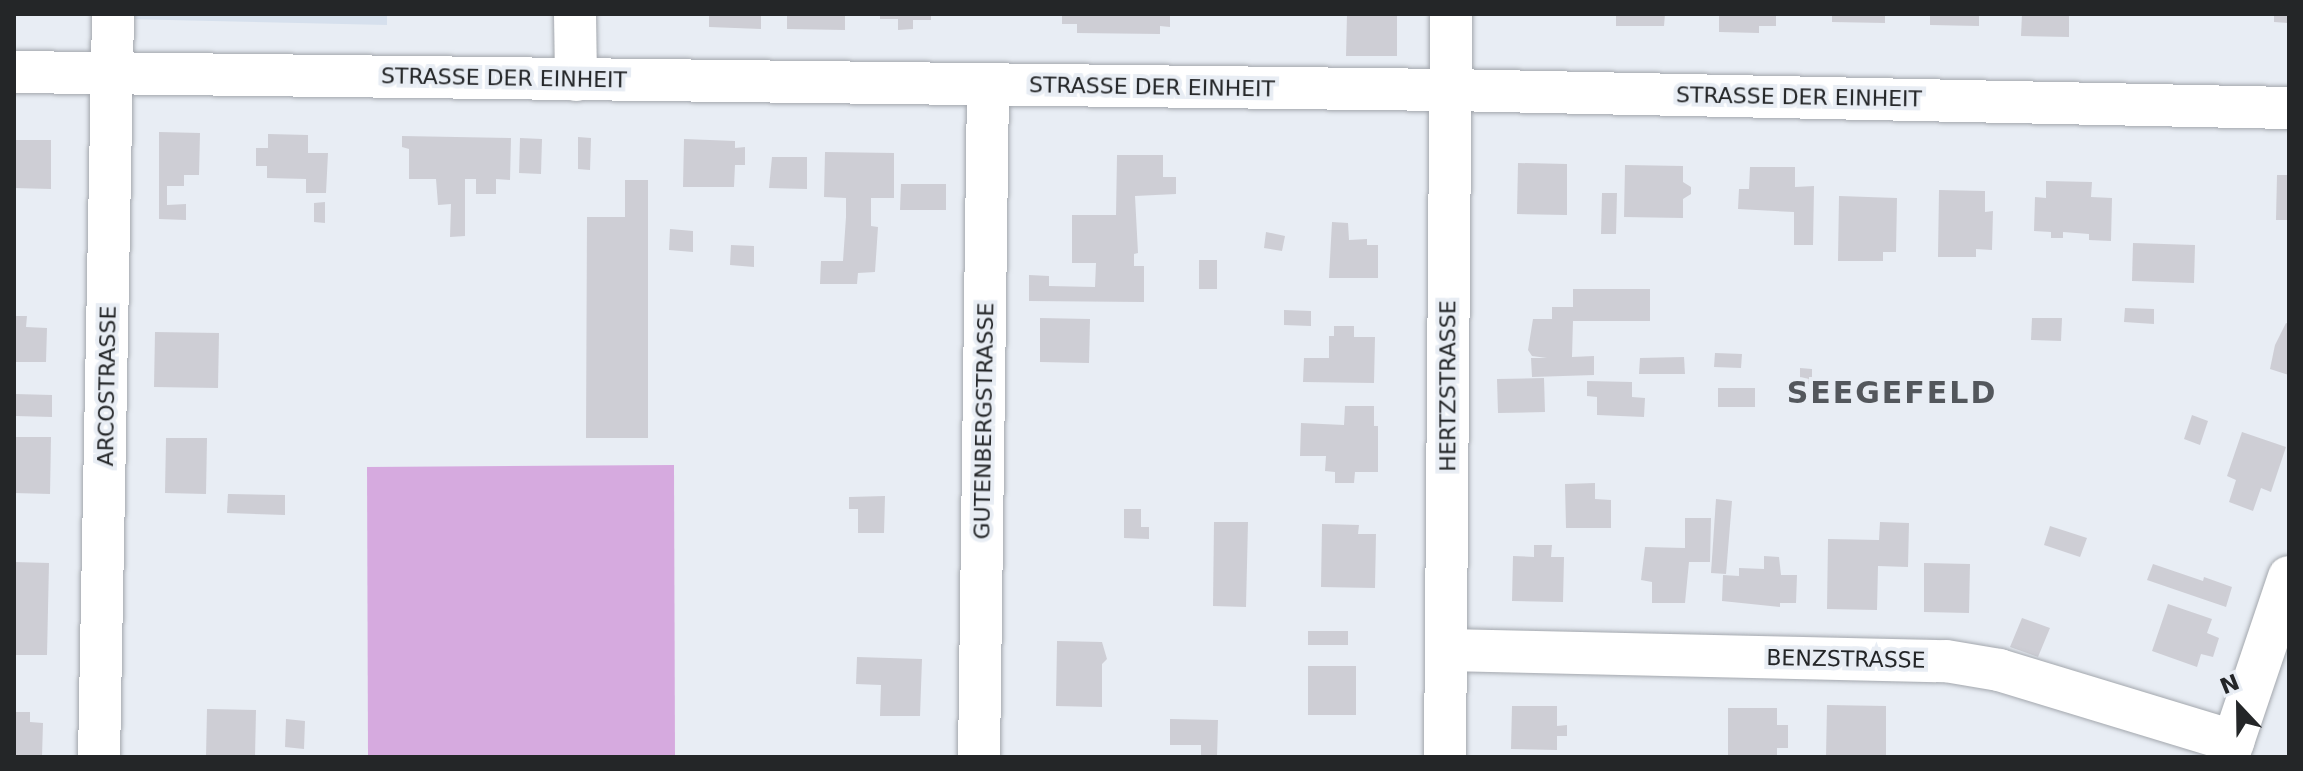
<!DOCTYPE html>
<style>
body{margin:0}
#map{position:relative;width:2303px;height:771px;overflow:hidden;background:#e8edf4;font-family:"DejaVu Sans",sans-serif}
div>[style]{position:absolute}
.built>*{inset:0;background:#d6e0ed}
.green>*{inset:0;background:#d6aadf}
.building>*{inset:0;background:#ceced5}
.roads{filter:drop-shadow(0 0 2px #a3a7ad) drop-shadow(0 0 2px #a3a7ad)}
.minor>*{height:42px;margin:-21px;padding:0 21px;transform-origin:21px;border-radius:21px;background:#fff}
span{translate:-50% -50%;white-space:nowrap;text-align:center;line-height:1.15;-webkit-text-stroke:8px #e8edf4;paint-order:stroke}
.street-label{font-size:22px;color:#242628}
.district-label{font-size:30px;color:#53575c;font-weight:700;letter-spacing:2px}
.frame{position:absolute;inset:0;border:16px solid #242628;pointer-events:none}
.north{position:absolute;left:2199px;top:667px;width:80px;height:80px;-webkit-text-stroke:6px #e8edf4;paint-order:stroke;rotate:338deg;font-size:22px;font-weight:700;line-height:32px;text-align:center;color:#242628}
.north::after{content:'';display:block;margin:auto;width:28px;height:36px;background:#242628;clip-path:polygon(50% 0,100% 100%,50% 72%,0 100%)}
</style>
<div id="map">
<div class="built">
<div style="clip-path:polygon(126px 14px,387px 14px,387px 25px,125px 19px)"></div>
</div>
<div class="green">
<div style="clip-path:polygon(674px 465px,675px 757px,368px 757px,367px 467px)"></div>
</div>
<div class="building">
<div style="clip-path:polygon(709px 14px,761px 14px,761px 29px,709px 27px)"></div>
<div style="clip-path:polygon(787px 14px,845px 14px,845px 30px,787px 29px)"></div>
<div style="clip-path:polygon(880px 14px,931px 14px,931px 20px,913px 20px,913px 29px,898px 30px,898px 19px,880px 19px)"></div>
<div style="clip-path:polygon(1062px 14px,1170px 14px,1170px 27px,1160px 26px,1160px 34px,1077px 33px,1077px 24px,1062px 24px)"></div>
<div style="clip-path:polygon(1347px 14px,1397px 14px,1397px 56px,1346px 56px)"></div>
<div style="clip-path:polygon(1616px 14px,1665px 14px,1664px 26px,1616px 26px)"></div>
<div style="clip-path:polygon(1719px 14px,1776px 14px,1776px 26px,1759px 26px,1759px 33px,1719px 32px)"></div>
<div style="clip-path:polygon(1832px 14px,1885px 14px,1885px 23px,1832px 22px)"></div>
<div style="clip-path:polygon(1930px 14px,1979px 14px,1979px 26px,1930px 25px)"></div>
<div style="clip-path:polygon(2022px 14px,2069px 14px,2069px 37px,2021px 36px)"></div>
<div style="clip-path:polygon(2274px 14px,2289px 14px,2289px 23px,2274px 22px)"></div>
<div style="clip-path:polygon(159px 132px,200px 133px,199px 175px,184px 175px,184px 186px,167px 186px,167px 205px,186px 204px,186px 220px,159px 219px)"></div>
<div style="clip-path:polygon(268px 134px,308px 135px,308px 153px,328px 153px,326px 193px,306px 193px,306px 179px,267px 178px,267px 166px,256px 166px,256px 148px,268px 148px)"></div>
<div style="clip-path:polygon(402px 136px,511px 138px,510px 180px,496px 179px,496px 194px,476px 194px,476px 179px,465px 179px,465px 236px,450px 237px,451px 204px,438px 205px,436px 179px,409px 179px,409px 149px,402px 147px)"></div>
<div style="clip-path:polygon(578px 137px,591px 138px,590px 170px,578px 169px)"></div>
<div style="clip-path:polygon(520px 138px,542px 139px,541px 174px,519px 173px)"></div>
<div style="clip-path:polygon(684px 139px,735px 141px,735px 148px,745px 147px,745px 165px,735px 165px,734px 187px,683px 187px)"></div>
<div style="clip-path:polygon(14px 140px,51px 140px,51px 189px,14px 188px)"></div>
<div style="clip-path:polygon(825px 152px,894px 153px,894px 198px,871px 198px,871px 226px,878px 227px,875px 272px,858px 273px,857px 284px,820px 284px,821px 261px,843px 261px,846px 217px,846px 198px,824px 197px)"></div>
<div style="clip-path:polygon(1117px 155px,1163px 155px,1163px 177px,1176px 177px,1176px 194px,1135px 196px,1138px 253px,1134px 254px,1134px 266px,1144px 266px,1144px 302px,1029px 301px,1029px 275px,1049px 276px,1049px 286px,1095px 287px,1096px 263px,1072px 263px,1072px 215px,1116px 215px)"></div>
<div style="clip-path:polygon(772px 157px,807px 157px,807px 189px,769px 188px)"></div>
<div style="clip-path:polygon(1518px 163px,1567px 164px,1567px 215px,1517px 214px)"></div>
<div style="clip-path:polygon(1625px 165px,1683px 166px,1683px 182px,1691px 187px,1691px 194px,1683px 199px,1683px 218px,1624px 217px)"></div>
<div style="clip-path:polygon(1750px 167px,1795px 167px,1795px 187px,1814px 186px,1813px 245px,1794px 245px,1794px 212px,1738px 209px,1739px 189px,1749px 189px)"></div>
<div style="clip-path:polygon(2277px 175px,2289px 175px,2289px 220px,2276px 220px)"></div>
<div style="clip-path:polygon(625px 180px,648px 180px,648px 438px,586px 438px,587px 217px,625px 217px)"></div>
<div style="clip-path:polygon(2046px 181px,2092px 182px,2091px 197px,2112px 198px,2111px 241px,2089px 240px,2089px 234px,2063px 232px,2063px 238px,2051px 238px,2051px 232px,2034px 231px,2035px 197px,2046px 198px)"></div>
<div style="clip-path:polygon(901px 184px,946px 184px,946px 210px,900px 210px)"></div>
<div style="clip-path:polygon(1939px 190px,1985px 191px,1985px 212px,1993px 211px,1992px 250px,1976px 249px,1976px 257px,1938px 257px)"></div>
<div style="clip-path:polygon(1602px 193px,1617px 193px,1616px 234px,1601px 234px)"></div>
<div style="clip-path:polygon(1839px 196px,1897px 198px,1896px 252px,1883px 252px,1883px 261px,1838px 261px)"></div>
<div style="clip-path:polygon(325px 202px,325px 223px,314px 222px,314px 203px)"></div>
<div style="clip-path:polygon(1332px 222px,1348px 223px,1349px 240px,1367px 239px,1367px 245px,1378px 245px,1378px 278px,1329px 278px)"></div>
<div style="clip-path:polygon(670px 229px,693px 231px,693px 252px,669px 250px)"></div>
<div style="clip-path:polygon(1266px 232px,1285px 236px,1282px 251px,1264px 248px)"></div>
<div style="clip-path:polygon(2133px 243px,2195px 245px,2194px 283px,2132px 281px)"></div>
<div style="clip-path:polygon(731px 245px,754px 246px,754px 267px,730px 265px)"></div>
<div style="clip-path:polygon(1199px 260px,1217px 260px,1217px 289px,1199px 289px)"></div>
<div style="clip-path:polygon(1573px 289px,1650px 289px,1650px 321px,1573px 321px,1572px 357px,1594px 356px,1594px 375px,1532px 377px,1531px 358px,1547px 358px,1532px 356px,1528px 350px,1533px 319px,1552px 319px,1552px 307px,1573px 307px)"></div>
<div style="clip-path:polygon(2125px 308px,2154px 309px,2154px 324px,2124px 322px)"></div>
<div style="clip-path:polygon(1284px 310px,1311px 311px,1311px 326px,1284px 325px)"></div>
<div style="clip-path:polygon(14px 316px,27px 316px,26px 327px,47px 328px,46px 362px,14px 362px)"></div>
<div style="clip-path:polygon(1040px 318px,1090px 319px,1089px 363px,1040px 362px)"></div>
<div style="clip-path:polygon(2032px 318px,2062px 318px,2061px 341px,2031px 340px)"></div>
<div style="clip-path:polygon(2286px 323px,2289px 324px,2289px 375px,2270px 369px,2275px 345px)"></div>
<div style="clip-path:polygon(1334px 326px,1354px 326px,1354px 337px,1375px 337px,1374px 383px,1303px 382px,1304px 358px,1329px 358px,1329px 336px,1334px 336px)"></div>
<div style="clip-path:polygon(155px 332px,219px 333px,218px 388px,154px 387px)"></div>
<div style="clip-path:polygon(1715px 353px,1742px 354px,1741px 368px,1714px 367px)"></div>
<div style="clip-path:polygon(1684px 357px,1685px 374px,1639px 374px,1640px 358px)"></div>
<div style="clip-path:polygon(1800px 368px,1812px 369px,1812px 384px,1800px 384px)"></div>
<div style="clip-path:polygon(1544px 378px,1545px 412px,1498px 413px,1497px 379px)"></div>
<div style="clip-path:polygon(1587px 381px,1632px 382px,1632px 397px,1645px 398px,1644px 417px,1597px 415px,1597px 397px,1587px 396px)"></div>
<div style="clip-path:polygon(1718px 388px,1755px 388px,1755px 407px,1718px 407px)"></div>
<div style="clip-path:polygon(15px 394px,52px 395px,52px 417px,15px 416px)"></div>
<div style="clip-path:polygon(1345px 406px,1374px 406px,1374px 426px,1378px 426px,1378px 472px,1355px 472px,1354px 483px,1335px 483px,1335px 472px,1325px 471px,1326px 456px,1300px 456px,1301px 423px,1344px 425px)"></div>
<div style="clip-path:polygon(2192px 415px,2208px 421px,2200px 445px,2184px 439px)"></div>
<div style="clip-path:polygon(2242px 432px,2286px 447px,2271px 492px,2261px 488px,2253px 511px,2229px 502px,2236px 480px,2227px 476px)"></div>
<div style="clip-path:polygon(14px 437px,51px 437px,50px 494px,14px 493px)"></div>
<div style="clip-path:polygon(166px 438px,207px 438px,206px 494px,165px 493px)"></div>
<div style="clip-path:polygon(1595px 483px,1595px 499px,1611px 500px,1611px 528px,1566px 528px,1565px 484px)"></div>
<div style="clip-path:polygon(228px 494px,285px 495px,285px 515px,227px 513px)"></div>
<div style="clip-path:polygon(885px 496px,884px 533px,858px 533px,858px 509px,849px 509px,849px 497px)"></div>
<div style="clip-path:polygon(1716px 499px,1732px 501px,1726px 574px,1711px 573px)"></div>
<div style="clip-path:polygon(1124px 509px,1141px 509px,1141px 527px,1149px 527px,1149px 539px,1124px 538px)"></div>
<div style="clip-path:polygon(1685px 518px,1711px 518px,1710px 562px,1689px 562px,1685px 603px,1652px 603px,1652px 582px,1641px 580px,1645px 547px,1685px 548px)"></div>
<div style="clip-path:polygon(1214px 522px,1248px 522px,1246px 607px,1213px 606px)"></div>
<div style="clip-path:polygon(1880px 522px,1909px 523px,1908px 567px,1878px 566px,1877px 610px,1827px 609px,1828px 539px,1879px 540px)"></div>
<div style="clip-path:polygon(1322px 524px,1359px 525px,1358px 534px,1376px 534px,1375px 588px,1321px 587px)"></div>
<div style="clip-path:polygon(2050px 526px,2087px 538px,2080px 557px,2044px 545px)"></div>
<div style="clip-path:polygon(1534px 545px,1552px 545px,1551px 557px,1564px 557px,1563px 602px,1512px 601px,1513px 556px,1534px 557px)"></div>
<div style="clip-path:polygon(1764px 556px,1779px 557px,1781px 575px,1797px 575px,1796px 603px,1780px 603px,1780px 607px,1722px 601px,1723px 575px,1739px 576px,1739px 568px,1764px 569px)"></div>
<div style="clip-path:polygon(14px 562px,49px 563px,47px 655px,14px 655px)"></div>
<div style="clip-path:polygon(1924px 563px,1970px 564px,1969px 613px,1924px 612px)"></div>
<div style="clip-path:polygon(2153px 564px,2203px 581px,2204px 577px,2232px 587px,2226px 607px,2147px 580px)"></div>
<div style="clip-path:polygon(2168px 604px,2212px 619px,2207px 633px,2219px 638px,2213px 657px,2201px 654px,2197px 667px,2152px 651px)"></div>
<div style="clip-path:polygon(2022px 618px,2050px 628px,2038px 657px,2010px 647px)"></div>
<div style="clip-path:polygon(1308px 631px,1348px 631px,1348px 645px,1308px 645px)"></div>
<div style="clip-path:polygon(1057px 641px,1102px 642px,1107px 659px,1102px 664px,1102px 707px,1056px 706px)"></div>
<div style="clip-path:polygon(857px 657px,922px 659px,920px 716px,880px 716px,881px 685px,856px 684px)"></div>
<div style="clip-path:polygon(1308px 666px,1356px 666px,1356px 715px,1308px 715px)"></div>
<div style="clip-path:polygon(1827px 705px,1886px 706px,1886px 757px,1826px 757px)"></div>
<div style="clip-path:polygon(1512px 706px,1557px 706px,1557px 726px,1567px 725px,1567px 736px,1557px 736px,1557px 750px,1511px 749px)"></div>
<div style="clip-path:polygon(1728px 708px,1777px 708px,1777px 725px,1788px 725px,1788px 748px,1777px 748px,1777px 757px,1728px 757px)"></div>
<div style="clip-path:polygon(207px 709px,256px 710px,255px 757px,206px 757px)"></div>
<div style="clip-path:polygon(14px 712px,30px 712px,30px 722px,43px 723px,42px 757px,14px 757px)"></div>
<div style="clip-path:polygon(286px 719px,305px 721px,304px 749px,285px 747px)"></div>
<div style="clip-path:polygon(1170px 719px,1218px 720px,1217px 757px,1201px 757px,1201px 745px,1170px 745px)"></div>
</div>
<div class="roads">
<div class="minor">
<div style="left:575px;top:14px;width:66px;rotate:89.1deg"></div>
<div style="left:14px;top:72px;width:1436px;rotate:0.72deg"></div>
<div style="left:1450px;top:90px;width:839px;rotate:1.23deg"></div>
<div style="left:1447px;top:650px;width:499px;rotate:1.3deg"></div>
<div style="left:1946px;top:661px;width:54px;rotate:9.6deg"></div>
<div style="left:1999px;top:670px;width:245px;rotate:16.9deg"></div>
<div style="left:99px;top:757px;width:743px;rotate:-88.92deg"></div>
<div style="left:979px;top:757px;width:671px;rotate:-89.23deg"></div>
<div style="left:1445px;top:757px;width:743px;rotate:-89.54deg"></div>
<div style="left:2228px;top:757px;width:190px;rotate:-71.3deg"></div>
</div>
</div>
<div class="street-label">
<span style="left:504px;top:78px;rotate:1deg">STRASSE DER EINHEIT</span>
<span style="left:1152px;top:87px;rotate:1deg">STRASSE DER EINHEIT</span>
<span style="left:1799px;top:97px;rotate:1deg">STRASSE DER EINHEIT</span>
<span style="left:107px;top:386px;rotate:-89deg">ARCOSTRASSE</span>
<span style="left:1448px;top:386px;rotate:-90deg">HERTZSTRASSE</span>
<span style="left:984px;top:421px;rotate:-89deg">GUTENBERGSTRASSE</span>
<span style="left:1846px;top:659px;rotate:1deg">BENZSTRASSE</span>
</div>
<div class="district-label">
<span style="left:1892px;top:393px">SEEGEFELD</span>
</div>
<div class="frame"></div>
<div class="north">N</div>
</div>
